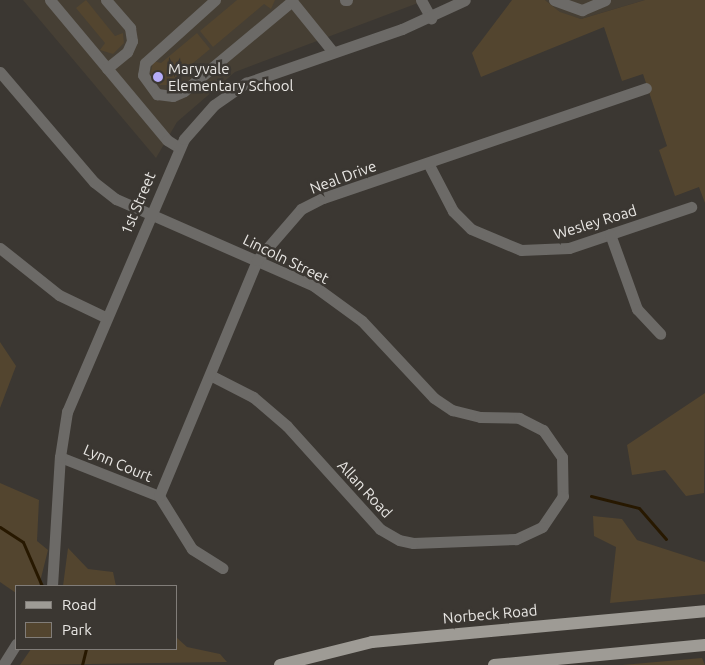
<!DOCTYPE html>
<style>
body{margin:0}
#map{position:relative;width:705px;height:665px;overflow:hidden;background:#3b3732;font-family:Ubuntu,sans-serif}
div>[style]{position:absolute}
.built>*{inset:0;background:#463f34}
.green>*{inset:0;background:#53452f}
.stream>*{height:3px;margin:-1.5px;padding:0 1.5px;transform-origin:1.5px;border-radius:1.5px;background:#271800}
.minor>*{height:11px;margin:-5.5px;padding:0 5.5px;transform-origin:5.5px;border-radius:5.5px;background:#6c6a67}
.major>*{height:12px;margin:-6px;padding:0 6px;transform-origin:6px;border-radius:6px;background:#9e9b95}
.dots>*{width:14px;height:14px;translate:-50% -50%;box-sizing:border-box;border:2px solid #3b3732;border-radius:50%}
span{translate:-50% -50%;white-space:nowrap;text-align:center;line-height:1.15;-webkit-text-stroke:5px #3b3732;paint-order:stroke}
.poi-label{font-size:15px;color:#e9e7e4}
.left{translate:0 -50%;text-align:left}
.street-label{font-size:15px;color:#e9e7e4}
.legend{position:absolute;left:15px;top:585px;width:162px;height:65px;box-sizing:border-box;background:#3b3732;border:1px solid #817d79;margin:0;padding:6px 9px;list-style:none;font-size:15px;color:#e9e7e4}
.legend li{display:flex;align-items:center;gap:10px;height:25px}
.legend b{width:25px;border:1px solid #817d79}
</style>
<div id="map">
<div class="built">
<div style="clip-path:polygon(23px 0,426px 0,235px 72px,177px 122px,156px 158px)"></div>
<div style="clip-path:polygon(545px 0,645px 0,581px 19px,562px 14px)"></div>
</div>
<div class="green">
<div style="clip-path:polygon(86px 0,115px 36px,123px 33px,124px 43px,113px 54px,100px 50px,105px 43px,76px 8px)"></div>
<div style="clip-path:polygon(237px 0,275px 0,271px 9px,264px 4px,213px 47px,200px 31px)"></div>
<div style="clip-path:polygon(512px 0,545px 0,560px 12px,581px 19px,645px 0,705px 0,705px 203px,699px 187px,675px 196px,659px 150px,667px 146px,643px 74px,622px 81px,604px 27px,481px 77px,472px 53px)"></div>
<div style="clip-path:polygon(197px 33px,210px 49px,175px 78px,179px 85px,160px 85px,151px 74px,153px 61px,161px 63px)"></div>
<div style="clip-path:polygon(0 342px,16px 366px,0 408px)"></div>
<div style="clip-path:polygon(705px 393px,704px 493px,686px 496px,665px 470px,632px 475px,627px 445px)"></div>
<div style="clip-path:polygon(0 483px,39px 500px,37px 541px,48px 550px,39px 586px,16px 586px,16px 593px,0 582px)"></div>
<div style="clip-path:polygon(593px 516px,622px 519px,637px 540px,705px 562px,705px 594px,610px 603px,616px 547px,594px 536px)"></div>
<div style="clip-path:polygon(68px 548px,88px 569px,113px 572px,116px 586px,63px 586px)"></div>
<div style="clip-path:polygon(176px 637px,187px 647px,220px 654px,227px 662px,20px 665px,31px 649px,176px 649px)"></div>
<div style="clip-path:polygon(702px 658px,705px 665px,622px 665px)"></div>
</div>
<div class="stream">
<div style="left:591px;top:496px;width:49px;rotate:14deg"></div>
<div style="left:639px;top:508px;width:41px;rotate:48.9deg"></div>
<div style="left:0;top:527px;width:27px;rotate:33deg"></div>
<div style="left:23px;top:542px;width:48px;rotate:66.6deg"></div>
<div style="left:82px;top:665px;width:16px;rotate:-76deg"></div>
</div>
<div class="minor">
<div style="left:50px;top:0;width:182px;rotate:50.1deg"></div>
<div style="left:167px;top:140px;width:13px;rotate:32deg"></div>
<div style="left:106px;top:0;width:37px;rotate:49deg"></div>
<div style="left:130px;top:28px;width:13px;rotate:81deg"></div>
<div style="left:132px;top:41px;width:12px;rotate:114deg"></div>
<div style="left:127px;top:52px;width:26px;rotate:141deg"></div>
<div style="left:215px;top:0;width:94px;rotate:138deg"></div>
<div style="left:145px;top:63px;width:12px;rotate:99deg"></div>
<div style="left:143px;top:75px;width:24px;rotate:54deg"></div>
<div style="left:157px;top:94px;width:16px;rotate:7deg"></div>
<div style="left:173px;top:96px;width:12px;rotate:-24deg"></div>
<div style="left:184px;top:91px;width:141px;rotate:-39.8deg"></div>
<div style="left:291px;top:0;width:67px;rotate:51.1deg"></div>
<div style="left:345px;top:0;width:2px"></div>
<div style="left:421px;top:0;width:21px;rotate:61deg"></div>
<div style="left:554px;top:0;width:30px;rotate:20deg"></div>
<div style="left:582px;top:10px;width:25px;rotate:-23deg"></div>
<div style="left:0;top:72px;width:145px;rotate:49.5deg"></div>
<div style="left:94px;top:182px;width:28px;rotate:38deg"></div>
<div style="left:116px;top:199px;width:216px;rotate:23.7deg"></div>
<div style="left:314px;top:286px;width:59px;rotate:36.1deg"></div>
<div style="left:362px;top:321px;width:105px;rotate:46.9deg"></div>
<div style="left:434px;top:398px;width:22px;rotate:34deg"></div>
<div style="left:452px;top:410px;width:29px;rotate:14deg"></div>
<div style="left:480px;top:417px;width:39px;rotate:1deg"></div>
<div style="left:519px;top:418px;width:27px;rotate:27deg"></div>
<div style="left:543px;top:430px;width:33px;rotate:55deg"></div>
<div style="left:562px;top:457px;width:39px;rotate:89deg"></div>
<div style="left:563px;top:496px;width:37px;rotate:124deg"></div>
<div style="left:542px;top:527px;width:29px;rotate:155deg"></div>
<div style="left:516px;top:539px;width:103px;rotate:177.8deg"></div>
<div style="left:413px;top:543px;width:14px;rotate:-168deg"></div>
<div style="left:399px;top:540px;width:22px;rotate:-150deg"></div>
<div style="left:380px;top:529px;width:139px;rotate:-132.1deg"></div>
<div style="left:287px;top:426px;width:45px;rotate:-139.5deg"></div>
<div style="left:253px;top:397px;width:48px;rotate:-152.9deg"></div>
<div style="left:428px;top:163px;width:54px;rotate:62.5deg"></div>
<div style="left:453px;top:211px;width:25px;rotate:45deg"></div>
<div style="left:471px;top:229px;width:54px;rotate:22.8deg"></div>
<div style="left:521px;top:250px;width:48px;rotate:-2.4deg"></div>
<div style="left:569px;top:248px;width:129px;rotate:-18.6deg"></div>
<div style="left:610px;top:234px;width:80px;rotate:70.2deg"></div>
<div style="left:637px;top:309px;width:34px;rotate:47deg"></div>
<div style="left:0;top:248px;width:75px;rotate:38.5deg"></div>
<div style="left:59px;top:295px;width:51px;rotate:25.6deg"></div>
<div style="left:60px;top:457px;width:106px;rotate:21.5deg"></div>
<div style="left:159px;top:496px;width:62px;rotate:58.1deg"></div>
<div style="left:192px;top:549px;width:36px;rotate:32deg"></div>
<div style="left:159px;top:496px;width:256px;rotate:-67.4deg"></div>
<div style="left:257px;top:260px;width:67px;rotate:-49.2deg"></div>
<div style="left:301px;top:209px;width:25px;rotate:-27deg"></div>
<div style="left:323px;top:198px;width:341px;rotate:-18.8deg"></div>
<div style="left:52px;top:586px;width:129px;rotate:-86.5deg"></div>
<div style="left:60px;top:457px;width:46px;rotate:-81.2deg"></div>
<div style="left:67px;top:412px;width:297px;rotate:-66.8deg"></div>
<div style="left:184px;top:139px;width:45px;rotate:-48.6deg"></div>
<div style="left:214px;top:105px;width:39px;rotate:-35deg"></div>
<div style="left:246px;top:83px;width:165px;rotate:-19.1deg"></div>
<div style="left:402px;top:29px;width:69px;rotate:-24.7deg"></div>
<div style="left:3px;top:665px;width:25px;rotate:-58deg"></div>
</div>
<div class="major">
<div style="left:280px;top:665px;width:95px;rotate:-14deg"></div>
<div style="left:372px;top:642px;width:334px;rotate:-5.3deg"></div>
<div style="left:494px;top:665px;width:212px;rotate:-5.4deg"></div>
</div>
<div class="dots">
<div style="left:158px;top:77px;background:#b5acf8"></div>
</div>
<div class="poi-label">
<span class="left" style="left:168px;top:77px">Maryvale<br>Elementary School</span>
</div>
<div class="street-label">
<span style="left:343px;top:177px;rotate:-20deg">Neal Drive</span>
<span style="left:138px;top:203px;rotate:-67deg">1st Street</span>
<span style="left:595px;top:222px;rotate:-17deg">Wesley Road</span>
<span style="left:286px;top:259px;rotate:26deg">Lincoln Street</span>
<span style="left:118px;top:463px;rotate:23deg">Lynn Court</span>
<span style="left:365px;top:489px;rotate:47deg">Allan Road</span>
<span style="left:490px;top:614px;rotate:-5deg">Norbeck Road</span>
</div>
<ul class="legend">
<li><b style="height:6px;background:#9e9b95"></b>Road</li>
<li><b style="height:14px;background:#53452f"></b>Park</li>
</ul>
</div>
